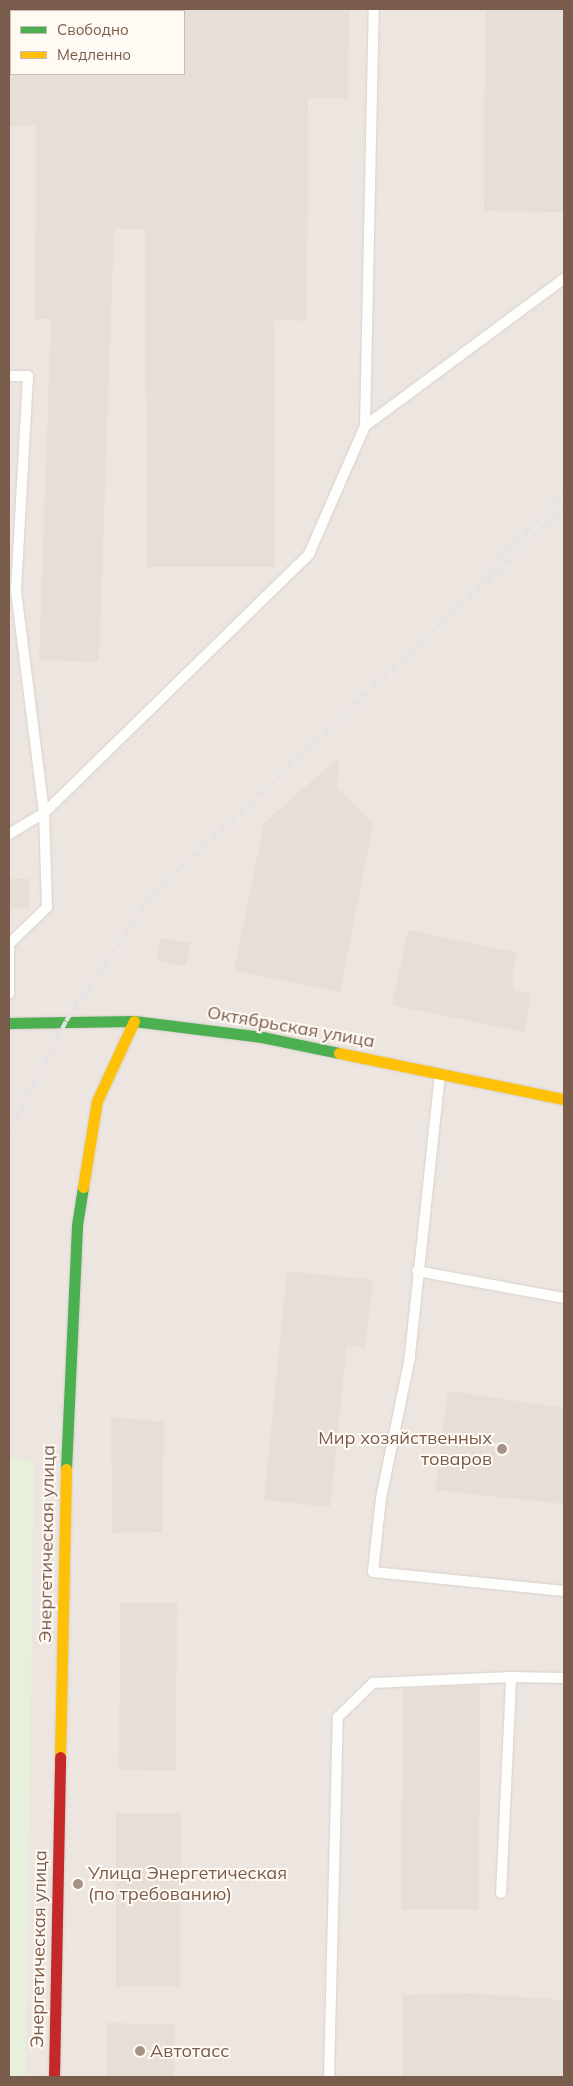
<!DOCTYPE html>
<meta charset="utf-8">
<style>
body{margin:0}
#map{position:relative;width:573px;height:2086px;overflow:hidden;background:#f9f5f0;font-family:Mulish,sans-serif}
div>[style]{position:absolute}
.industrial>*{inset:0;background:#ede5e0}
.green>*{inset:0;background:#e7f0db}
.building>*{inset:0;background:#e6ded7}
.roads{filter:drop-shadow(0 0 1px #d7d1cb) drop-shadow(0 0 1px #d7d1cb)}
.lane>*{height:10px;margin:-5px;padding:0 5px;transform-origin:5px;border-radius:5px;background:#fefefd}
.fast>*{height:11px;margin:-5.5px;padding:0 5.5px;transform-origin:5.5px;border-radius:5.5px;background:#4caf50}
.slow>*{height:11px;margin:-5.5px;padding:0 5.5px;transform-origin:5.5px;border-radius:5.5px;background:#ffc107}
.jam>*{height:11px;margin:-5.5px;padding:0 5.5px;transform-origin:5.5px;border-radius:5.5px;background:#c62828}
.rail>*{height:4px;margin-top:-2px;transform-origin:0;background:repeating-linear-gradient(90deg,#e6e3e7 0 8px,transparent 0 13px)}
.dots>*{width:14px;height:14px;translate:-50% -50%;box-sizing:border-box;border:2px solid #fffaf3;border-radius:50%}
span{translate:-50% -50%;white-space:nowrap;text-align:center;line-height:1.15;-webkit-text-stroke:4px #fffaf3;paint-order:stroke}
.street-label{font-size:18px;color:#7a5c4d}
.poi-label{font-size:18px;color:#7a5c4d}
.right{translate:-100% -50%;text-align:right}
.left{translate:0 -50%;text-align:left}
.frame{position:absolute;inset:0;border:10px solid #7a5c4d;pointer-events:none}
.legend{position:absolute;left:10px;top:10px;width:175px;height:65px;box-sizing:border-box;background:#fffaf3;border:1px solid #cabbb1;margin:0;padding:6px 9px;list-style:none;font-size:15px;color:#7a5c4d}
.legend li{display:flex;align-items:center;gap:10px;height:25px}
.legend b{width:25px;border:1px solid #cabbb1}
</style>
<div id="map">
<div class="industrial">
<div style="clip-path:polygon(evenodd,9px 9px,564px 9px,564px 2077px,9px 2077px,9px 9px,11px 11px,184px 11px,184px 74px,11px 74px,11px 11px)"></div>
</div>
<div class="green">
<div style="clip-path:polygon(9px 1457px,34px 1463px,26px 2077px,9px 2077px)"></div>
</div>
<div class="building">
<div style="clip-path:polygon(184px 9px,349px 9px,348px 98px,308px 98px,307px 321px,274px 320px,275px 567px,147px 567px,145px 229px,114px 229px,99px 662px,39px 660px,51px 319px,35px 319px,36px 126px,9px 126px,9px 74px,184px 74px)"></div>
<div style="clip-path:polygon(485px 9px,564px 9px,564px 212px,484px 211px)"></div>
<div style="clip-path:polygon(339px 757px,337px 788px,373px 824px,340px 992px,234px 971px,264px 823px)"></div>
<div style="clip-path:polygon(9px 879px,30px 879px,30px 908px,9px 909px)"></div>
<div style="clip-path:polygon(408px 930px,517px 953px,512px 974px,514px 990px,531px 994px,524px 1032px,392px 1005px)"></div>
<div style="clip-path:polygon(161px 938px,190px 943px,186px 966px,156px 961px)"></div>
<div style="clip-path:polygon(287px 1271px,373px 1280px,365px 1348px,347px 1345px,330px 1507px,264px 1500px)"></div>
<div style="clip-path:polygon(448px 1391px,564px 1408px,564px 1504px,435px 1490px)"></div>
<div style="clip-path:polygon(111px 1417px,164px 1422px,162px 1532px,112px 1533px)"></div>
<div style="clip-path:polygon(120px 1603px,177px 1603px,176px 1771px,119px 1770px)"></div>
<div style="clip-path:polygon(459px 1686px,480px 1686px,479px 1909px,401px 1909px,403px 1689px)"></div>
<div style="clip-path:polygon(116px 1813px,181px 1813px,180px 1986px,116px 1986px)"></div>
<div style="clip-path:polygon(471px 1993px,564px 2000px,564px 2077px,402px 2077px,402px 1995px)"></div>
<div style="clip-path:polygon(106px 2023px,175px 2024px,174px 2077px,106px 2077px)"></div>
</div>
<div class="roads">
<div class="lane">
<div style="left:9px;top:376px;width:19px"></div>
<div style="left:28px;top:376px;width:215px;rotate:93.2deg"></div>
<div style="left:16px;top:591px;width:224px;rotate:82.8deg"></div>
<div style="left:44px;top:813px;width:41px;rotate:149deg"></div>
<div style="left:365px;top:426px;width:247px;rotate:-36.5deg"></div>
<div style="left:9px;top:994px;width:50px;rotate:-90deg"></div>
<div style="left:9px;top:944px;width:53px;rotate:-44.2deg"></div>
<div style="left:47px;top:907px;width:94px;rotate:-91.8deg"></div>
<div style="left:44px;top:813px;width:371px;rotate:-44.3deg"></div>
<div style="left:309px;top:554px;width:140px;rotate:-66.4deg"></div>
<div style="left:365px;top:426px;width:417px;rotate:-88.8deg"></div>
<div style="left:440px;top:1074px;width:285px;rotate:96.1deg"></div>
<div style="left:410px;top:1357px;width:144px;rotate:101.6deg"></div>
<div style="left:381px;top:1498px;width:74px;rotate:96.2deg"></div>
<div style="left:373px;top:1572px;width:192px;rotate:5.7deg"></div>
<div style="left:417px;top:1271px;width:149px;rotate:10.4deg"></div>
<div style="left:501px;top:1893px;width:216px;rotate:-87.3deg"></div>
<div style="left:329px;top:2077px;width:360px;rotate:-88.6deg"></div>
<div style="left:338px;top:1717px;width:49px;rotate:-44.2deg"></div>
<div style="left:373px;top:1683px;width:138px;rotate:-2.5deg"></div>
<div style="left:511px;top:1677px;width:53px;rotate:1.1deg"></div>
</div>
<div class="fast">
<div style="left:9px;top:1023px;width:125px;rotate:-0.9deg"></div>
<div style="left:134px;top:1021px;width:129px;rotate:7.1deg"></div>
<div style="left:262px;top:1037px;width:79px;rotate:11.7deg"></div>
<div style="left:66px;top:1469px;width:244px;rotate:-87.4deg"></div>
<div style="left:77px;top:1225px;width:38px;rotate:-81deg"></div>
</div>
<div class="slow">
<div style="left:339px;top:1053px;width:230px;rotate:11.6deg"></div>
<div style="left:83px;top:1187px;width:87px;rotate:-80.8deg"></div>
<div style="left:97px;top:1101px;width:88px;rotate:-65.2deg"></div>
<div style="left:60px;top:1757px;width:288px;rotate:-88.8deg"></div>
</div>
<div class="jam">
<div style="left:54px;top:2077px;width:320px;rotate:-88.9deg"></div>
</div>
</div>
<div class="rail">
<div style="left:478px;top:580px;width:122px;rotate:-45.3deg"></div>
<div style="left:9px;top:1133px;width:126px;rotate:-63deg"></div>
<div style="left:66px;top:1021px;width:155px;rotate:-55.5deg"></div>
<div style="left:154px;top:893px;width:562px;rotate:-43.2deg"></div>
</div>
<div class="dots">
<div style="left:502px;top:1449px;background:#a69286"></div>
<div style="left:78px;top:1884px;background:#a69286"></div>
<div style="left:140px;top:2051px;background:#a69286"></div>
</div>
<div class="street-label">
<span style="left:291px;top:1027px;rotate:10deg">Октябрьская улица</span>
<span style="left:47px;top:1544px;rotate:-89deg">Энергетическая улица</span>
<span style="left:39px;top:1949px;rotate:-89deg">Энергетическая улица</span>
</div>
<div class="poi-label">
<span class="right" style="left:492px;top:1449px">Мир хозяйственных<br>товаров</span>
<span class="left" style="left:88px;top:1884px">Улица Энергетическая<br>(по требованию)</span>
<span class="left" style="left:150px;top:2051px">Автотасс</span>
</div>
<div class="frame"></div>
<ul class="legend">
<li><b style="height:6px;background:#4caf50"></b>Свободно</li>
<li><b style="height:6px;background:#ffc107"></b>Медленно</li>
</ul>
</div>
